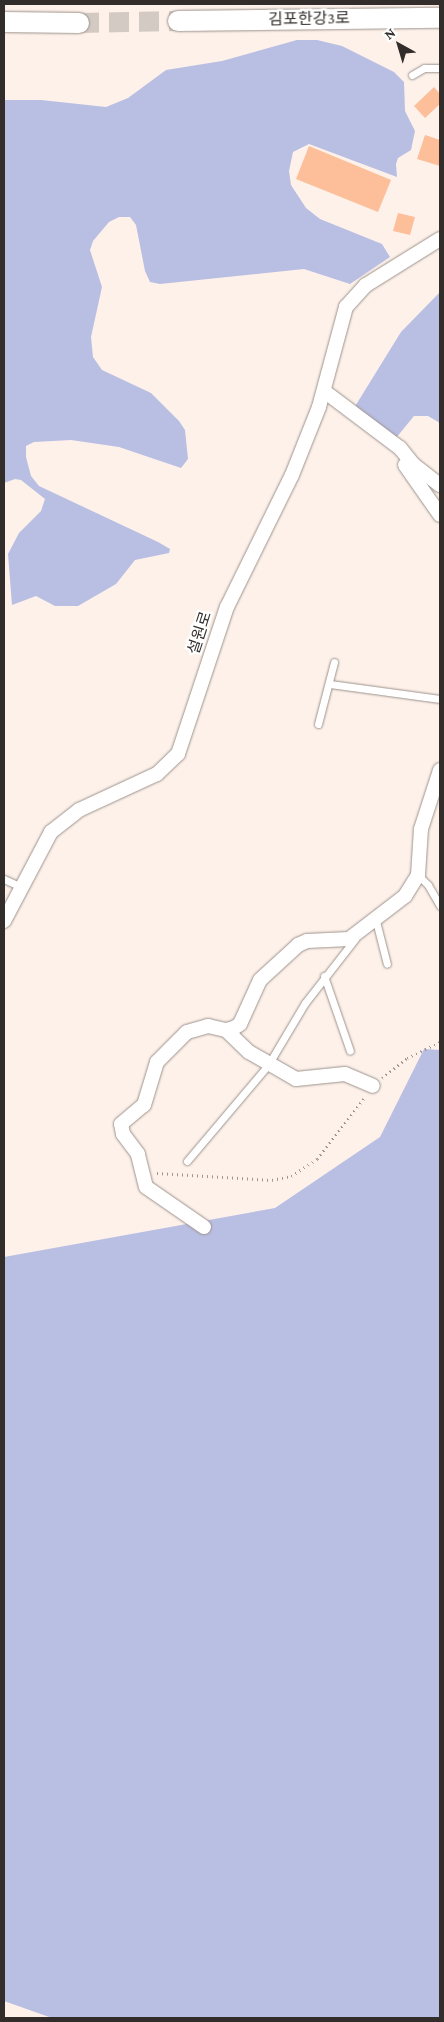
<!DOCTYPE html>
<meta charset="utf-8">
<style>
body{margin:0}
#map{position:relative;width:444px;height:2022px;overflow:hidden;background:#fdf1ea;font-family:"Crimson Pro","Noto Sans KR",serif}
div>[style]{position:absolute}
.green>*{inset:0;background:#b9bee3}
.building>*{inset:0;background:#fcbf99}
.secondary-tunnel>*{height:20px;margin-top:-10px;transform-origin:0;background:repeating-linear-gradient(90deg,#d4cac4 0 20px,transparent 0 30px)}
.path>*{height:2.5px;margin-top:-1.25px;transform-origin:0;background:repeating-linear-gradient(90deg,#9e9691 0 1px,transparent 0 5px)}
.roads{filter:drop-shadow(0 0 1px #9d938c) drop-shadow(0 0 1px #9d938c)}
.lane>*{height:7px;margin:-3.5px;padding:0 3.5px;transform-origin:3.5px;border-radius:3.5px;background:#fff}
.street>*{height:14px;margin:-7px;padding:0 7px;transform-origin:7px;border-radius:7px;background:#fff}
.secondary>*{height:20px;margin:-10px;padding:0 10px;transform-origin:10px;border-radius:10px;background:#fff}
span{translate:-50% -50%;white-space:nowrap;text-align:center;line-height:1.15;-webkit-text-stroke:4.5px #fff;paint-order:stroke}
.street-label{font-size:16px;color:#322d2b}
.frame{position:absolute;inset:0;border:5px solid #322d2b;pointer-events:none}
.north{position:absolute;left:374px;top:20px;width:50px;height:50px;-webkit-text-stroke:4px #fff;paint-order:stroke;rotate:321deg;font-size:14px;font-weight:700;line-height:20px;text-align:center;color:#322d2b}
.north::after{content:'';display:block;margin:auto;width:18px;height:22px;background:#322d2b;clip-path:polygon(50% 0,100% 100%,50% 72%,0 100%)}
</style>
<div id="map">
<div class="green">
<div style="clip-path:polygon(297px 40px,317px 40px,342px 46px,394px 72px,404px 82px,405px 111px,415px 131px,411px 150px,398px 158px,396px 164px,397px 177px,309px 144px,293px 152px,289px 171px,291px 185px,306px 208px,320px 219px,382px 244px,390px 257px,350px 284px,304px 269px,160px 284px,150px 282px,145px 271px,136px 225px,130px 217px,119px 217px,109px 222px,93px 241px,90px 250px,102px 287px,91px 337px,93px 357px,102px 370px,151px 393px,179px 421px,185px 430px,188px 459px,181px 468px,119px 447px,71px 440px,34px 442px,26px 446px,26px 457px,31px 476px,39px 486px,158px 542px,170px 549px,169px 553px,135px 560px,116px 584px,78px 606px,55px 606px,36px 596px,12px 605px,8px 554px,19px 533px,41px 511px,45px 499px,21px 480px,15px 479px,4px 483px,4px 100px,41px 100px,106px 107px,128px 98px,166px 70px,222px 61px)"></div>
<div style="clip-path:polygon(440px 292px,440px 423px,428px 416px,414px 416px,396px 438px,354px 408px,401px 332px)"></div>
<div style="clip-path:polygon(424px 1049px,440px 1050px,440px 2018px,52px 2018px,4px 2001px,4px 1257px,275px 1208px,380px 1137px)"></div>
</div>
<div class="building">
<div style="clip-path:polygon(434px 87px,440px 94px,440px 104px,425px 118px,414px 106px)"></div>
<div style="clip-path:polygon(425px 135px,440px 140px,440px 166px,417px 159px)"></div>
<div style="clip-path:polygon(309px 146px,391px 180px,378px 212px,296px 179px)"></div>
<div style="clip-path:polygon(398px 213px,415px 217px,410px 235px,393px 231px)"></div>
</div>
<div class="secondary-tunnel">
<div style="left:79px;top:23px;width:99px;rotate:-1.2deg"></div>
</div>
<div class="path">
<div style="left:382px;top:1078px;width:32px;rotate:-39deg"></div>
<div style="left:407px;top:1058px;width:37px;rotate:-26deg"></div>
<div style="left:157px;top:1173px;width:115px;rotate:3.5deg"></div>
<div style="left:272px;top:1180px;width:19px;rotate:-12deg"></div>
<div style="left:291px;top:1176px;width:31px;rotate:-33deg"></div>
<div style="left:317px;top:1159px;width:78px;rotate:-52.3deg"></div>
</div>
<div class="roads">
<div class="lane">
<div style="left:412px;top:75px;width:14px;rotate:-30deg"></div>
<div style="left:424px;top:68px;width:16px"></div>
<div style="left:330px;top:684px;width:111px;rotate:7.8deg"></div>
<div style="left:318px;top:724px;width:64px;rotate:-75.5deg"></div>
<div style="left:418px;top:875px;width:14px;rotate:45deg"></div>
<div style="left:428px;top:885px;width:24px;rotate:60deg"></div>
<div style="left:4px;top:879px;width:19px;rotate:25deg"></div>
<div style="left:376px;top:921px;width:44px;rotate:75.7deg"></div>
<div style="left:324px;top:976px;width:79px;rotate:70.9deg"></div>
<div style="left:187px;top:1161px;width:126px;rotate:-49.8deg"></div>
<div style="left:268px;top:1065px;width:72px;rotate:-59.2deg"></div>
<div style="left:305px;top:1003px;width:81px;rotate:-52deg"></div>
</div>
<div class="street">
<div style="left:324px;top:391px;width:95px;rotate:36.9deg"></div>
<div style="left:400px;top:448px;width:22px;rotate:51deg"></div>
<div style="left:414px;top:465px;width:33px;rotate:38deg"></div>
<div style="left:405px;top:465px;width:61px;rotate:55deg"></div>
<div style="left:4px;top:921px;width:101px;rotate:-62.2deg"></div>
<div style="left:51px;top:832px;width:36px;rotate:-38deg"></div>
<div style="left:79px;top:810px;width:86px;rotate:-24.8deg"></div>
<div style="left:157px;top:774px;width:29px;rotate:-44deg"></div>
<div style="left:178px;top:754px;width:155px;rotate:-71.6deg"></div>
<div style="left:227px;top:607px;width:147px;rotate:-63.8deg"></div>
<div style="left:292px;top:475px;width:73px;rotate:-68.3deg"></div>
<div style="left:319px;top:407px;width:104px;rotate:-74.9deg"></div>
<div style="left:346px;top:307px;width:30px;rotate:-48deg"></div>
<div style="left:366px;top:285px;width:87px;rotate:-31.9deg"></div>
<div style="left:226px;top:1030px;width:32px;rotate:44deg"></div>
<div style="left:249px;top:1052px;width:54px;rotate:29.9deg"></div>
<div style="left:296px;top:1079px;width:49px;rotate:-5.8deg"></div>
<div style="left:345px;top:1074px;width:30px;rotate:23deg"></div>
<div style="left:204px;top:1227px;width:70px;rotate:-145.4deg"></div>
<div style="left:146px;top:1187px;width:34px;rotate:-104deg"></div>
<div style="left:138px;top:1154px;width:25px;rotate:-127deg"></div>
<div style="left:123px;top:1134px;width:10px;rotate:-101deg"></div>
<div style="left:121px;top:1124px;width:30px;rotate:-40deg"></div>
<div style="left:144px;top:1105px;width:45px;rotate:-73.2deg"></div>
<div style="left:157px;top:1062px;width:42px;rotate:-45deg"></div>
<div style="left:187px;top:1032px;width:22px;rotate:-16deg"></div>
<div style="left:208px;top:1026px;width:18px;rotate:13deg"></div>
<div style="left:226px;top:1030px;width:8px;rotate:-14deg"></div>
<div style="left:234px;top:1028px;width:7px;rotate:-34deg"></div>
<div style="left:240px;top:1024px;width:48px;rotate:-65.6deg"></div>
<div style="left:260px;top:980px;width:52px;rotate:-42.6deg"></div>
<div style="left:298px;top:945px;width:10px;rotate:-24deg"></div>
<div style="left:307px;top:941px;width:42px;rotate:-2.7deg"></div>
<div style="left:349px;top:939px;width:71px;rotate:-37.5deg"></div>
<div style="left:405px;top:896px;width:25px;rotate:-58deg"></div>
<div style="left:418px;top:875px;width:46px;rotate:-86.3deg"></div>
<div style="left:421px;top:829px;width:62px;rotate:-72.1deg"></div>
</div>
<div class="secondary">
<div style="left:178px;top:21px;width:262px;rotate:-0.7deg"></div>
<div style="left:4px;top:22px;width:75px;rotate:0.8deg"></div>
</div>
</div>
<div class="street-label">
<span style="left:309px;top:19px;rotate:-1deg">김포한강3로</span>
<span style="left:200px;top:633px;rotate:-72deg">설원로</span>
</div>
<div class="frame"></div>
<div class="north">N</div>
</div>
